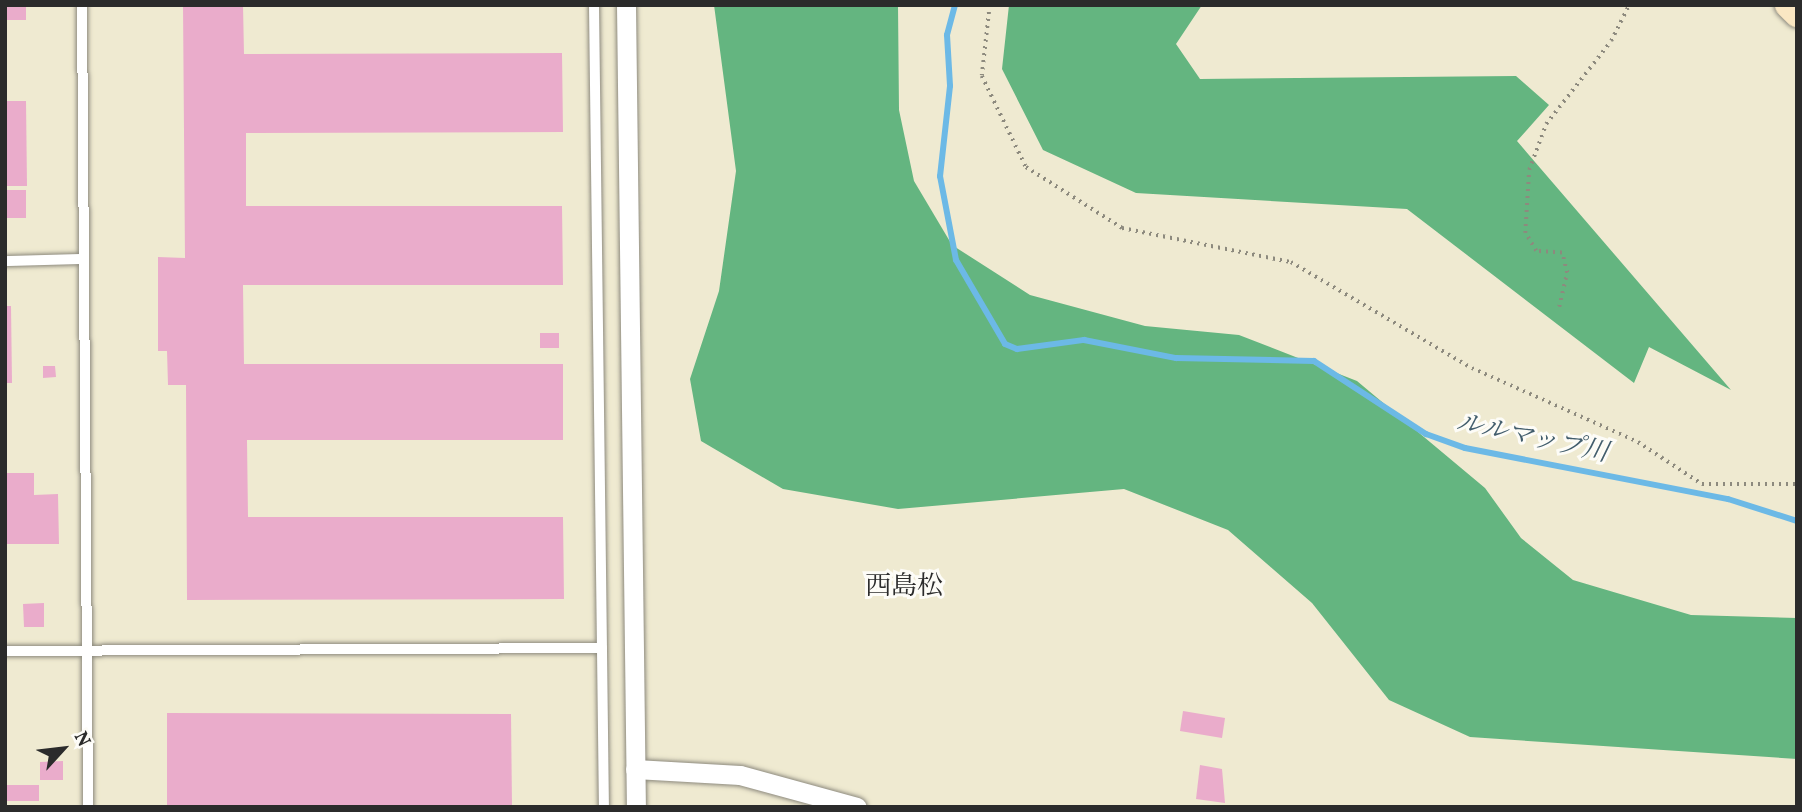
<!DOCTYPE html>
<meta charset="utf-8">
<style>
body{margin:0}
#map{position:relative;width:1802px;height:812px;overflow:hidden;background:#efead1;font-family:Vollkorn,"Noto Serif JP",serif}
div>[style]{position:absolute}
.forest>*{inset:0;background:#64b580}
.stream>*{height:6px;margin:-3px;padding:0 3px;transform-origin:3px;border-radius:3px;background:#6cb9e6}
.building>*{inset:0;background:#eaaccb}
.path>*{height:3.5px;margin-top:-1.75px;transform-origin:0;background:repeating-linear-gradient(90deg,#8d8a7e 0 2px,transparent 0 7px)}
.roads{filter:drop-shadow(0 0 2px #8d8a7e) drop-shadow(0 0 2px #8d8a7e)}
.lane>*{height:10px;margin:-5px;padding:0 5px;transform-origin:5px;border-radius:5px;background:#fff}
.street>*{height:19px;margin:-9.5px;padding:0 9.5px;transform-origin:9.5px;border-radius:9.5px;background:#fff}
.secondary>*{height:26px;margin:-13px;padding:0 13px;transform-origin:13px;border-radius:13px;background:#fae7c3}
span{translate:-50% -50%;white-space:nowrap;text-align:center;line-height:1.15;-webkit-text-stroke:6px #fdfcf7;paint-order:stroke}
.water-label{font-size:26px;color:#425d6c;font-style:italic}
.neighbourhood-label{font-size:26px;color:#2b2b2b}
.frame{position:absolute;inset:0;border:7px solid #2b2b2b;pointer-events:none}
.north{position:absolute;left:28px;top:714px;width:70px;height:70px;-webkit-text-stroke:5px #fdfcf7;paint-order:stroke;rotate:63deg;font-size:19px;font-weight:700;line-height:28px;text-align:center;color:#2b2b2b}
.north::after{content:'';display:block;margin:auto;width:24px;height:32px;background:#2b2b2b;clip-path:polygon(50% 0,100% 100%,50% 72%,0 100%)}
</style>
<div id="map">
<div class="forest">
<div style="clip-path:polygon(714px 5px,898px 5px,899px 110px,914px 181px,952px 245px,1030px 295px,1145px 326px,1239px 335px,1357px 381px,1485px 488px,1521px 538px,1573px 580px,1691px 615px,1797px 618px,1797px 759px,1470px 737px,1389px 700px,1312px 603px,1228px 530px,1124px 489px,898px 509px,783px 489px,701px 441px,690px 379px,719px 291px,736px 171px)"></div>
<div style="clip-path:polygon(1009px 5px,1202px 5px,1176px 44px,1200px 79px,1516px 76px,1549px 105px,1517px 141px,1731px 390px,1649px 347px,1634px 383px,1407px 209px,1136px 193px,1043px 150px,1002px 69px)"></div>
</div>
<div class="stream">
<div style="left:955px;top:5px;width:31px;rotate:105deg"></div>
<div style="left:947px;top:35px;width:51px;rotate:86.6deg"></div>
<div style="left:950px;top:86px;width:91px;rotate:96.3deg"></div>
<div style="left:940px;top:176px;width:86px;rotate:79.2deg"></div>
<div style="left:956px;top:260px;width:97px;rotate:59.7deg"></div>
<div style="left:1005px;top:344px;width:13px;rotate:23deg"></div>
<div style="left:1017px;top:349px;width:68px;rotate:-7.7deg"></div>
<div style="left:1084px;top:340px;width:94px;rotate:11.1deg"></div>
<div style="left:1176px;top:358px;width:138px;rotate:1.2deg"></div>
<div style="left:1314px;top:361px;width:134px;rotate:33.1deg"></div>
<div style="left:1426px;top:434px;width:41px;rotate:19.7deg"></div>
<div style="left:1465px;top:448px;width:268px;rotate:11deg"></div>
<div style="left:1728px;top:499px;width:72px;rotate:17.7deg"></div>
</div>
<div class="building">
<div style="clip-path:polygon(5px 5px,26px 5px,26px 20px,5px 20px)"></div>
<div style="clip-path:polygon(183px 5px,243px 5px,244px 54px,562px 53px,563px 132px,246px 133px,246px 206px,562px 206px,563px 285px,243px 285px,244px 364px,563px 364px,563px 440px,247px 440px,248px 517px,563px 517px,564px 599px,187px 600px,186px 385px,168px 385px,167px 351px,158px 351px,158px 257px,185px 258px)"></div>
<div style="clip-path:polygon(5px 101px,26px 101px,27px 186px,6px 186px)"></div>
<div style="clip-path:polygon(5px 190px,26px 190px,26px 218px,5px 218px)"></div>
<div style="clip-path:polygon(5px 306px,11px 306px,12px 383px,5px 383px)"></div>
<div style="clip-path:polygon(540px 333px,559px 333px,559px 348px,540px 348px)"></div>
<div style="clip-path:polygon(43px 366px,55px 366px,56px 377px,43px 378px)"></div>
<div style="clip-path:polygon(5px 473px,34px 473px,34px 495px,58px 494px,59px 544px,5px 544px)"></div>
<div style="clip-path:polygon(44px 603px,44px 627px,24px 627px,23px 604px)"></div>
<div style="clip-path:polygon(1183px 711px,1225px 718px,1222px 738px,1180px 731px)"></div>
<div style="clip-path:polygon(167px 713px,511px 714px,512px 807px,167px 807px)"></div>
<div style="clip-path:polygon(63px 761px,63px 780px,40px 780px,40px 762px)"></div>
<div style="clip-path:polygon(1200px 765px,1222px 769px,1225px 803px,1196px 799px)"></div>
<div style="clip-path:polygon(5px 785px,39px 785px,39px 801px,5px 801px)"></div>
</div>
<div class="path">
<div style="left:990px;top:5px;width:71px;rotate:96.4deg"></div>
<div style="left:982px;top:76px;width:101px;rotate:64.2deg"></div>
<div style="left:1026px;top:167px;width:114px;rotate:32.4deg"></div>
<div style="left:1122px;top:228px;width:172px;rotate:11.4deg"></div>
<div style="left:1291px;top:262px;width:210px;rotate:30.4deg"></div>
<div style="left:1472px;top:368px;width:182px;rotate:24deg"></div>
<div style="left:1638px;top:442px;width:77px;rotate:33.3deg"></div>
<div style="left:1702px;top:484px;width:95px"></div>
<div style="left:1559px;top:307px;width:35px;rotate:-77deg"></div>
<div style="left:1567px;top:273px;width:21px;rotate:-104deg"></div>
<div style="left:1562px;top:253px;width:26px;rotate:-176deg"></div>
<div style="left:1536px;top:251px;width:21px;rotate:-121deg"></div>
<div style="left:1525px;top:233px;width:63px;rotate:-86.4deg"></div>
<div style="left:1529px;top:170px;width:49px;rotate:-69.7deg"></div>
<div style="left:1546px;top:124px;width:105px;rotate:-51.9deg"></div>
<div style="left:1611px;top:41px;width:40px;rotate:-63.4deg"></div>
</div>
<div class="roads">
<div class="lane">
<div style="left:82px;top:5px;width:802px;rotate:89.57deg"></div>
<div style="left:594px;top:5px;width:802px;rotate:89.29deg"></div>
<div style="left:5px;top:261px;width:79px;rotate:-1.5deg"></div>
<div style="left:5px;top:651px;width:597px;rotate:-0.29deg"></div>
</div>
<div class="street">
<div style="left:626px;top:5px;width:802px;rotate:89.29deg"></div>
<div style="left:635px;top:769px;width:105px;rotate:3.3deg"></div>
<div style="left:740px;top:775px;width:121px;rotate:15.3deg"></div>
</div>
<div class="secondary">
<div style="left:1788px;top:5px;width:13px;rotate:45deg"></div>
</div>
</div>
<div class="water-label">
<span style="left:1532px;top:439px;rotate:12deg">ルルマップ川</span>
</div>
<div class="neighbourhood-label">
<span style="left:904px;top:588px">西島松</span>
</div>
<div class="frame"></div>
<div class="north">N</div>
</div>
